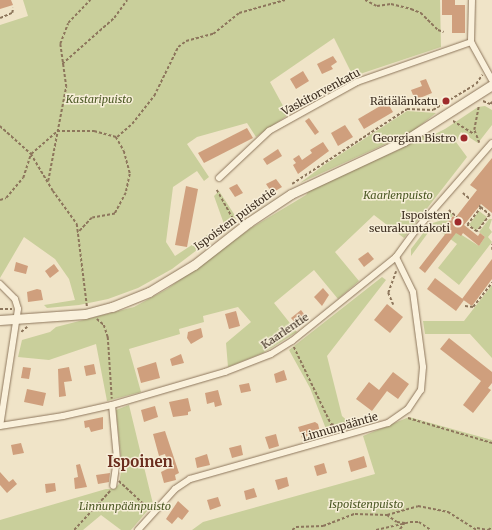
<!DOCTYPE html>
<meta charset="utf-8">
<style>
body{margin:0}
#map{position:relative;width:492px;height:530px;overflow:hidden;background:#f0e4c8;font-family:Merriweather,serif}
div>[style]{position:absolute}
.green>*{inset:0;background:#c9cf9b}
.building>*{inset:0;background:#cf9f7d}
.path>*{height:1.5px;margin-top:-0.75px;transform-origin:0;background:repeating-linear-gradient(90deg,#8d765c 0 3px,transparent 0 5px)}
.roads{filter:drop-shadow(0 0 1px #8d765c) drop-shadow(0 0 1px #8d765c)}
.minor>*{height:6px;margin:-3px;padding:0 3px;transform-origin:3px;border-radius:3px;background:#faf1dc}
.secondary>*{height:9px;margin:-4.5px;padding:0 4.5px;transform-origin:4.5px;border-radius:4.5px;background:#faf1dc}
.dots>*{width:11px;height:11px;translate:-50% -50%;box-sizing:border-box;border:2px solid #f7eed8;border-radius:50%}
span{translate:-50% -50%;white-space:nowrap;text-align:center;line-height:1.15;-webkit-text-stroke:3px #f7eed8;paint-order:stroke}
.street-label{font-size:11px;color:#3d2e20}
.park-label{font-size:11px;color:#4d5a26;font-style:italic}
.poi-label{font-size:11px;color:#3d2e20}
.right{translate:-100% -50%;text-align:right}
.district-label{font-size:15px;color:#6b2e1e;font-weight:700}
</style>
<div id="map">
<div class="green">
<div style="clip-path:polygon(23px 0,440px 0,441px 47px,363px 73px,354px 78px,334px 38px,270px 82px,288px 115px,256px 137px,247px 123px,197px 137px,187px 144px,209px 177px,204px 181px,197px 171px,173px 187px,166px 242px,175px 256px,224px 224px,214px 196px,219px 191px,236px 217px,235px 221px,172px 269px,138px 288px,108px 299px,79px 305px,47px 308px,44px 305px,75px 300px,69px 279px,55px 259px,24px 237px,0 278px,0 25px,28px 16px)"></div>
<div style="clip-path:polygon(485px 106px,492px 110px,492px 125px,478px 143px,461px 132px,456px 142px,467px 157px,404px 238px,374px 215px,335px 252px,359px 281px,338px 299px,314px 270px,274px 303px,297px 332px,263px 353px,228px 367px,226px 343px,251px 322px,238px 307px,203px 316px,204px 322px,179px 329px,180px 334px,129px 349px,141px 392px,107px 401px,96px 344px,49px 360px,18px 357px,22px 340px,50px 332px,56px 327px,134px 307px,167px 289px,251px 228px,306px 195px,310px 189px,398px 150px,429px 133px,431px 136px,445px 129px,478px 107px)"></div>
<div style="clip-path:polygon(407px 111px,436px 113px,412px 132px,300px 183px,324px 165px)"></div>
<div style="clip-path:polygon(479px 211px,487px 217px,476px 231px,469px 225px)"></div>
<div style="clip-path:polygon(449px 212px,453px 215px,446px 225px,479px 246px,485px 237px,479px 232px,489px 219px,492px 219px,489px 228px,492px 232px,488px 237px,492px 242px,459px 285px,438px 268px,457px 244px,433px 226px,411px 256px,411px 249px,430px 224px,442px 220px)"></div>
<div style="clip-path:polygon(382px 277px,386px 280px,327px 356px,342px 416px,354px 427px,328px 434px,310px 388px,289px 350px)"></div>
<div style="clip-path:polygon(492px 285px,492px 358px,470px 334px,425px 334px,423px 321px,464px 321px)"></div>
<div style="clip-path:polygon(129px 405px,153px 504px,131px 530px,121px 530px,101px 515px,83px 530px,0 530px,0 520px,106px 489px,114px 489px,119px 484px,122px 466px,116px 410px)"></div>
<div style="clip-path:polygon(409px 417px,492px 440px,492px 530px,192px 530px,203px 522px,375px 474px,363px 436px)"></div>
</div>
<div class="building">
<div style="clip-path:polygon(0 0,11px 0,13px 5px,0 9px)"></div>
<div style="clip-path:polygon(442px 0,455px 0,455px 5px,465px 5px,465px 33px,452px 33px,452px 15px,442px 15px)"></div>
<div style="clip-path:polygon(333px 56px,337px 62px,331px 66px,333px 69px,322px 74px,317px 64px)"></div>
<div style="clip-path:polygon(303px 71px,309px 81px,296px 89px,290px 79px)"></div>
<div style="clip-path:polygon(426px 79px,432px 93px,415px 100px,411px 90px,422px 86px,420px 81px)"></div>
<div style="clip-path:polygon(387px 102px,393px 112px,364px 129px,358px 119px)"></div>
<div style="clip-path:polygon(309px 118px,319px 132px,315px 135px,305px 121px)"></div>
<div style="clip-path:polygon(345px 125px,353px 137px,338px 146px,331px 133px)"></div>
<div style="clip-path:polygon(247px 128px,253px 138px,204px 163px,198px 153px)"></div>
<div style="clip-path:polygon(323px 142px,329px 151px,298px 174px,293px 165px,296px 163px,293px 159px,299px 155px,302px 160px,312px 153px,310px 150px)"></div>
<div style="clip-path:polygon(278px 149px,282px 156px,267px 165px,263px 159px)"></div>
<div style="clip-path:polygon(492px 158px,492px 213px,481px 204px,464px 225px,478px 236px,480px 233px,485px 237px,479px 246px,463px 233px,461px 236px,456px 233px,425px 273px,419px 268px,450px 228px,446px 224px,453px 216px,455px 218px,477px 190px,470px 185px)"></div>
<div style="clip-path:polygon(276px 179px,282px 187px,272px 193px,266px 184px)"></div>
<div style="clip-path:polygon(237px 184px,243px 193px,235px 197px,229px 188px)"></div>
<div style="clip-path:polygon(186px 186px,198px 189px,187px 247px,175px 245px)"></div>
<div style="clip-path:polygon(368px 252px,374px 259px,364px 267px,358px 259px)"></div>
<div style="clip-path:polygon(492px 259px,492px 279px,472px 306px,462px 299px)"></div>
<div style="clip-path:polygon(16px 262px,28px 266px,26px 274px,14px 271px)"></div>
<div style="clip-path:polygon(54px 264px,59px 271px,50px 278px,45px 271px)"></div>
<div style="clip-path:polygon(435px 278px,464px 300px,456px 311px,427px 289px)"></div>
<div style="clip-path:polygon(323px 288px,329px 295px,322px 306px,314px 297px)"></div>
<div style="clip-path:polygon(37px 289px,41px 290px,43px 300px,28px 302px,27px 292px)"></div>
<div style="clip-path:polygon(387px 304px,403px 317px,390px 333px,374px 320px)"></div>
<div style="clip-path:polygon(301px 310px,307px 318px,298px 326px,291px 318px)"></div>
<div style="clip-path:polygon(236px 311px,240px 326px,229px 329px,225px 314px)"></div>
<div style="clip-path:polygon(201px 328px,203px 337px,191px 344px,187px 338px,188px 332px)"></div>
<div style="clip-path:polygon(449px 338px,492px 372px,492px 383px,488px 388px,491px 390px,473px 413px,463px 405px,481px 381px,440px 349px)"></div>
<div style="clip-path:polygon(181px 354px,184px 363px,172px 366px,170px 359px)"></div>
<div style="clip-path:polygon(156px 362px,160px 378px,141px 383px,137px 368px)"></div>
<div style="clip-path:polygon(94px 364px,96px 374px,86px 376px,84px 366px)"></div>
<div style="clip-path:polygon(23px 367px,31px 368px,29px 379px,21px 378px)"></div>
<div style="clip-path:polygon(69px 367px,72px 381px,64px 382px,66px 396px,59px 397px,58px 369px)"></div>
<div style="clip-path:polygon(284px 370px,287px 380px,276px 383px,274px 374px)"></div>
<div style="clip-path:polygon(393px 372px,409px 384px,398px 399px,387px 391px,372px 411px,356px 399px,369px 382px,379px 390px)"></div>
<div style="clip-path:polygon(249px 383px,251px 391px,241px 393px,239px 385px)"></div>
<div style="clip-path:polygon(27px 389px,46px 393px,43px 406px,24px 402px)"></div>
<div style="clip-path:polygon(218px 390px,222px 405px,215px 407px,214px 402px,207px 404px,205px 393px)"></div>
<div style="clip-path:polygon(188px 398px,191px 411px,188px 412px,188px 415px,173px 417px,169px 402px)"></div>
<div style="clip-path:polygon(155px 406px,158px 417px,144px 422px,141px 410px)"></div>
<div style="clip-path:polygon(103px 417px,103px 429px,91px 432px,89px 427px,85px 428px,84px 421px)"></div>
<div style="clip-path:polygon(315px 422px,318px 424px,320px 432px,302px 438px,298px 427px)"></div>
<div style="clip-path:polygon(165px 431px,179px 473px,175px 475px,176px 480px,164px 483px,161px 472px,169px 468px,165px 454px,159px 456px,153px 434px)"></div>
<div style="clip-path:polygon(276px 434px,279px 446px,269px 449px,265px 437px)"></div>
<div style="clip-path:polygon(21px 443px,24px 453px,13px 455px,11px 445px)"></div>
<div style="clip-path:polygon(241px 445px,243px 455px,232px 458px,229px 448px)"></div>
<div style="clip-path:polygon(207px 454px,210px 465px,197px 468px,195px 458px)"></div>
<div style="clip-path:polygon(364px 456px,367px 467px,351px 472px,348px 461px)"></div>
<div style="clip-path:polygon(324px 463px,327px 473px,317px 476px,314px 466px)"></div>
<div style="clip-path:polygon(80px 464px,87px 487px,75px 489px,74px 478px,78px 477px,76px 465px)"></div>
<div style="clip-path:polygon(0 472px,9px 482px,13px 479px,17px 484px,7px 493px,0 485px)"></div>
<div style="clip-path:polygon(110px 473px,109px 482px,98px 484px,96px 475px)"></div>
<div style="clip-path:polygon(287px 477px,289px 486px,278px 490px,275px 480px)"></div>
<div style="clip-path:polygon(55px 483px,56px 491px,46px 493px,45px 484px)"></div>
<div style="clip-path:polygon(254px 488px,257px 497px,246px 500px,244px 491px)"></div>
<div style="clip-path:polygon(218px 497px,221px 506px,210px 510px,207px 500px)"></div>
<div style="clip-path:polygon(178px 501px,189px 511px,182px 520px,178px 517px,172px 524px,166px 519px)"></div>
</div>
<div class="path">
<div style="left:365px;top:0;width:13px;rotate:27deg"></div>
<div style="left:377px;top:6px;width:14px;rotate:-8deg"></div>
<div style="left:391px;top:4px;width:21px;rotate:14deg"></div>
<div style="left:411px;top:9px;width:11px;rotate:22deg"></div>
<div style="left:421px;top:13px;width:24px;rotate:45deg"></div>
<div style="left:438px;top:30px;width:6px;rotate:18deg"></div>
<div style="left:0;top:18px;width:13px;rotate:-23deg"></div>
<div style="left:12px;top:13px;width:5px;rotate:-79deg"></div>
<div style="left:62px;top:64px;width:69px;rotate:-41.5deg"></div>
<div style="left:114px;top:18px;width:22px;rotate:-54deg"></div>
<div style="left:483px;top:101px;width:8px;rotate:23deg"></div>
<div style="left:490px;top:104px;width:3px;rotate:-45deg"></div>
<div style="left:453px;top:121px;width:25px;rotate:32deg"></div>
<div style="left:0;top:126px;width:42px;rotate:42.1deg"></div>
<div style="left:31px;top:154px;width:43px;rotate:59.3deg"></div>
<div style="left:53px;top:191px;width:41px;rotate:54deg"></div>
<div style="left:77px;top:224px;width:83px;rotate:83deg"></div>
<div style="left:117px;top:137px;width:20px;rotate:-41deg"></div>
<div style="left:132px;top:124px;width:36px;rotate:-52deg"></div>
<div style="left:154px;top:96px;width:55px;rotate:-63.9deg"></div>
<div style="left:178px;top:47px;width:10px;rotate:-37deg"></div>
<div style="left:186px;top:41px;width:28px;rotate:-15deg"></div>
<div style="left:213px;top:34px;width:33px;rotate:-39deg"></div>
<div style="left:239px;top:13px;width:48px;rotate:-15.8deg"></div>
<div style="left:479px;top:143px;width:14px;rotate:-111deg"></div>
<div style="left:474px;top:130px;width:25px;rotate:-79deg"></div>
<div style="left:48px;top:181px;width:96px;rotate:-79.2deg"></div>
<div style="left:66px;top:87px;width:43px;rotate:-97.9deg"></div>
<div style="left:60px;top:44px;width:22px;rotate:-69deg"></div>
<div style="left:68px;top:23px;width:32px;rotate:-46deg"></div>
<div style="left:292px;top:184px;width:137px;rotate:-33.1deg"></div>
<div style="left:407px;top:109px;width:26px;rotate:2deg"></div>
<div style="left:433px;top:110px;width:50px;rotate:-31.2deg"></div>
<div style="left:476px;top:84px;width:11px;rotate:-56deg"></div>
<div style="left:217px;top:190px;width:38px;rotate:61deg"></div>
<div style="left:463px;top:193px;width:9px;rotate:41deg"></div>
<div style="left:0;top:200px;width:6px;rotate:-18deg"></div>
<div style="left:6px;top:198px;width:26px;rotate:-50deg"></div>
<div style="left:23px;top:178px;width:25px;rotate:-72deg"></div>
<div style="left:31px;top:154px;width:35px;rotate:-41deg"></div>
<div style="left:57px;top:131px;width:37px"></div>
<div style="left:94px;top:131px;width:23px;rotate:15deg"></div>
<div style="left:116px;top:137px;width:16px;rotate:60deg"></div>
<div style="left:124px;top:151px;width:24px;rotate:75deg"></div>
<div style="left:130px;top:174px;width:19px;rotate:102deg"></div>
<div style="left:126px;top:193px;width:24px;rotate:118deg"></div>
<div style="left:115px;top:214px;width:23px;rotate:170deg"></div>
<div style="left:92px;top:218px;width:21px;rotate:133deg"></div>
<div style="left:479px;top:206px;width:2px;rotate:27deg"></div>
<div style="left:481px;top:207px;width:12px;rotate:42deg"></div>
<div style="left:490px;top:215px;width:21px;rotate:127deg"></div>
<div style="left:477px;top:232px;width:12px;rotate:-145deg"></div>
<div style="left:467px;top:225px;width:23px;rotate:-52deg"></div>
<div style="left:449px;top:210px;width:11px;rotate:41deg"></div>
<div style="left:492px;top:250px;width:6px;rotate:-90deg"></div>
<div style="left:393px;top:305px;width:13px;rotate:-113deg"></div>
<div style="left:388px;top:293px;width:23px;rotate:-70deg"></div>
<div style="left:465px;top:306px;width:8px;rotate:7deg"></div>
<div style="left:473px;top:307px;width:31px;rotate:-52deg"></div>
<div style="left:0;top:309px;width:12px"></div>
<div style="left:97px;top:319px;width:9px;rotate:41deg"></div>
<div style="left:104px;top:325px;width:13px;rotate:72deg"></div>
<div style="left:108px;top:337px;width:62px;rotate:86.3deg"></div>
<div style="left:21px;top:332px;width:8px;rotate:-40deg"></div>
<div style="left:294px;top:347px;width:85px;rotate:64.3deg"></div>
<div style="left:331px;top:424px;width:8px;rotate:76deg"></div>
<div style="left:408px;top:418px;width:88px;rotate:16.6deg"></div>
<div style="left:331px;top:424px;width:16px;rotate:14deg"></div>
<div style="left:119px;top:481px;width:40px;rotate:43deg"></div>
<div style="left:387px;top:515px;width:32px;rotate:-16deg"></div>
<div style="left:418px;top:506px;width:31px;rotate:11deg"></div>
<div style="left:448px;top:512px;width:34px;rotate:32deg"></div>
<div style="left:477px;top:528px;width:11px;rotate:10deg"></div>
<div style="left:488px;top:530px;width:5px;rotate:-37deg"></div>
<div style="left:74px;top:530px;width:53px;rotate:-47.3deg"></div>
<div style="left:292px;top:530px;width:5px;rotate:-37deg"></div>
<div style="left:296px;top:527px;width:27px;rotate:-2deg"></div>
<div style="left:323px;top:526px;width:34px;rotate:-21deg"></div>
<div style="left:355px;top:514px;width:32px;rotate:2deg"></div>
<div style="left:387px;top:515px;width:12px;rotate:35deg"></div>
<div style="left:397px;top:522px;width:8px;rotate:7deg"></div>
<div style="left:405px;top:523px;width:9px;rotate:126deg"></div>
<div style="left:376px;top:530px;width:35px;rotate:-13deg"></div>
<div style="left:410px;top:522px;width:9px"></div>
<div style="left:419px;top:522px;width:14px;rotate:34deg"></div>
</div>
<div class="roads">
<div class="minor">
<div style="left:472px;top:0;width:42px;rotate:91.4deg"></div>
<div style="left:471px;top:42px;width:43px;rotate:61.1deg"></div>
<div style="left:219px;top:178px;width:69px;rotate:-43.2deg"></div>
<div style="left:269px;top:131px;width:101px;rotate:-29.1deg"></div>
<div style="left:357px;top:82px;width:121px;rotate:-19.3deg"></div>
<div style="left:0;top:284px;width:21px;rotate:45deg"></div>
<div style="left:15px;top:299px;width:10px;rotate:73deg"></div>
<div style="left:18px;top:309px;width:118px;rotate:98.7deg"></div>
<div style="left:112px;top:405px;width:54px;rotate:84.7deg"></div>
<div style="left:117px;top:459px;width:27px;rotate:98deg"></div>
<div style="left:0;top:426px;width:64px;rotate:-9deg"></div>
<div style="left:63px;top:416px;width:50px;rotate:-12.7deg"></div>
<div style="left:112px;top:405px;width:118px;rotate:-16.3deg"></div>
<div style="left:225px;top:372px;width:49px;rotate:-21.4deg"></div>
<div style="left:271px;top:354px;width:25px;rotate:-32deg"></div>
<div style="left:292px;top:341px;width:134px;rotate:-38.9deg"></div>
<div style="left:396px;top:257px;width:31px;rotate:-54deg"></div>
<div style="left:414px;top:232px;width:118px;rotate:-48.8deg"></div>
<div style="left:138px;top:530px;width:55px;rotate:-47.9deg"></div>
<div style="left:175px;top:489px;width:18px;rotate:-34deg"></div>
<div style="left:190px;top:479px;width:206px;rotate:-15.8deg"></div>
<div style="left:388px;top:423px;width:24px;rotate:-35deg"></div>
<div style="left:408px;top:409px;width:23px;rotate:-56deg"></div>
<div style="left:421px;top:390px;width:23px;rotate:-85deg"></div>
<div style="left:423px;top:367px;width:76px;rotate:-97.6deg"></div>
<div style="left:413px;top:292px;width:39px;rotate:-116deg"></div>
</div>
<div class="secondary">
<div style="left:0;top:320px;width:85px;rotate:-4deg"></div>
<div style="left:85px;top:314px;width:28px;rotate:-15deg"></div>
<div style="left:112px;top:307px;width:40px;rotate:-22deg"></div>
<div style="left:149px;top:292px;width:52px;rotate:-31deg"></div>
<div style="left:194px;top:265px;width:70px;rotate:-38deg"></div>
<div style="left:249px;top:222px;width:50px;rotate:-33.7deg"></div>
<div style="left:291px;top:194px;width:125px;rotate:-25.1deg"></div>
<div style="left:404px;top:141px;width:104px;rotate:-32.5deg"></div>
</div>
</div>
<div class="dots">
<div style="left:446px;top:101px;background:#9e2a2b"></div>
<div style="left:464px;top:138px;background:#9e2a2b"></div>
<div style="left:458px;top:222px;background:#9e2a2b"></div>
</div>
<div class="street-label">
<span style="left:321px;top:92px;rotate:-28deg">Vaskitorvenkatu</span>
<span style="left:235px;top:219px;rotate:-36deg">Ispoisten puistotie</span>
<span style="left:285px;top:331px;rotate:-34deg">Kaarlentie</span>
<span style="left:340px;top:427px;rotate:-16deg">Linnunpääntie</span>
</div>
<div class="park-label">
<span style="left:99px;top:99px">Kastaripuisto</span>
<span style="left:398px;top:195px">Kaarlenpuisto</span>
<span style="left:366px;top:504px">Ispoistenpuisto</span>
<span style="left:125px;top:506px">Linnunpäänpuisto</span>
</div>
<div class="poi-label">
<span class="right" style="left:438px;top:101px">Rätiälänkatu</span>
<span class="right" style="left:456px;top:138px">Georgian Bistro</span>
<span class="right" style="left:450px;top:222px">Ispoisten<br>seurakuntakoti</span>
</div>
<div class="district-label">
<span style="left:140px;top:462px">Ispoinen</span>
</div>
</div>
